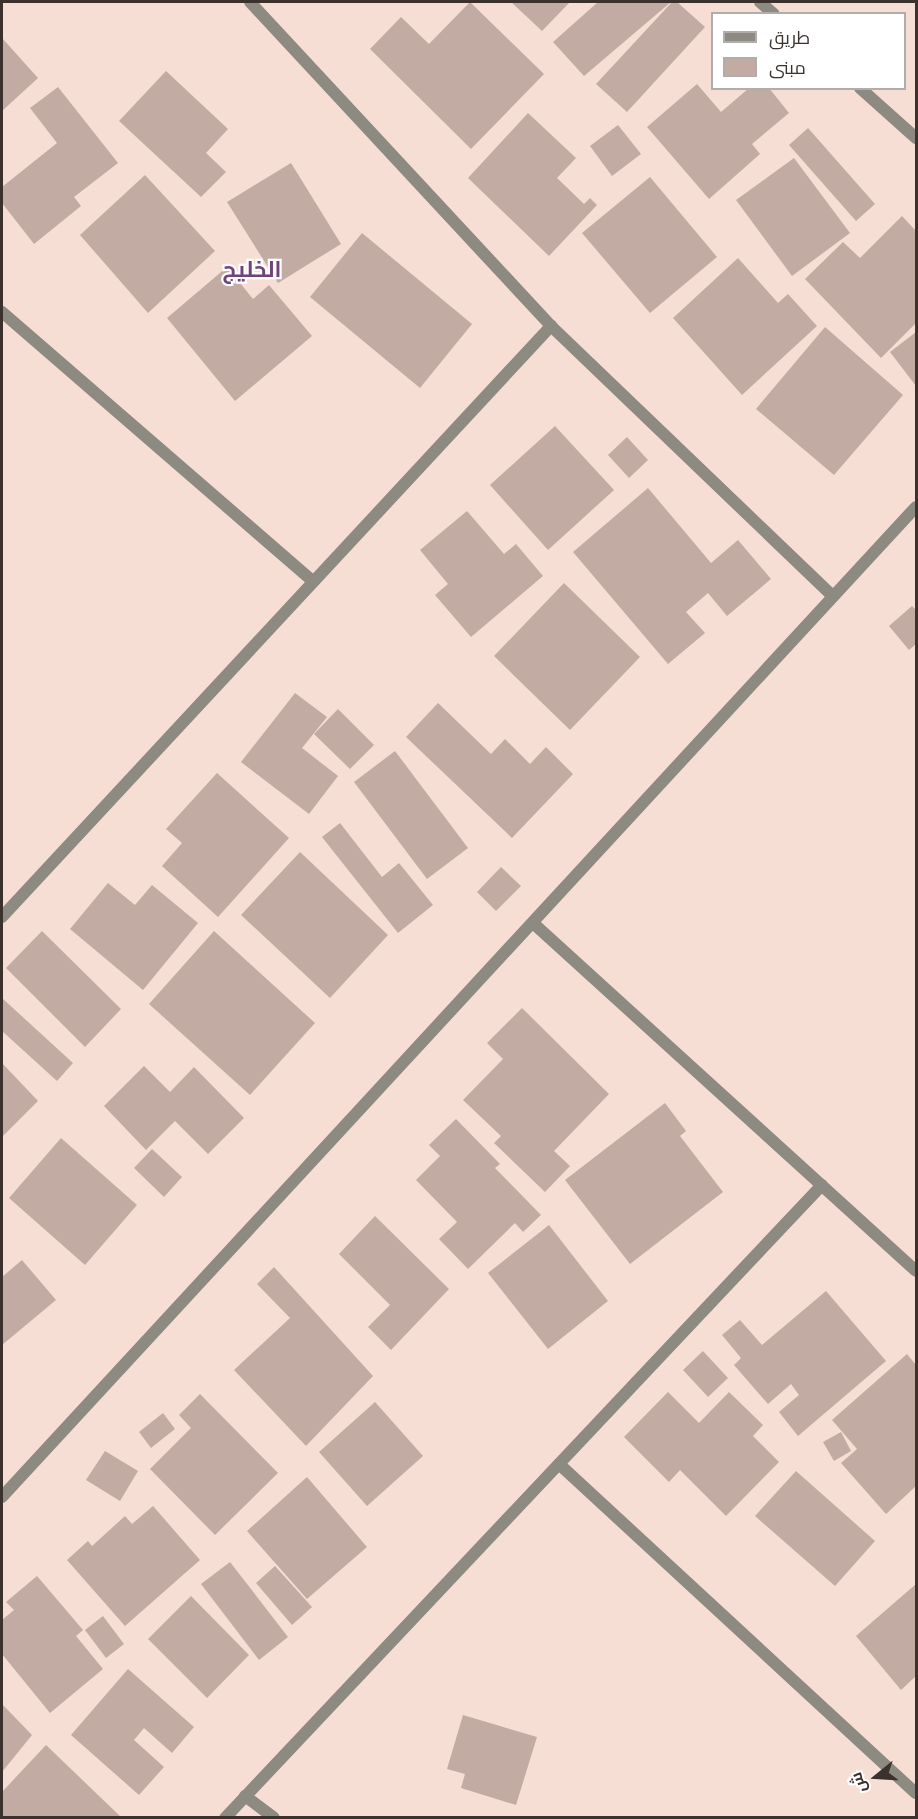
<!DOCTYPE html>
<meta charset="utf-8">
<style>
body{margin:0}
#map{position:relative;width:918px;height:1819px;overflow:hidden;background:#f6ded4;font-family:"Roboto Condensed",Cairo,sans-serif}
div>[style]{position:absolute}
.building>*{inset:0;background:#c2aba2}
.minor>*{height:12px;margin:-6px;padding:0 6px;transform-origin:6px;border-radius:6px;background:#8d8a81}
span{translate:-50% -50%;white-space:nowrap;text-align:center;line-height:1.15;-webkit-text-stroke:4.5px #fff;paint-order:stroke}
.neighbourhood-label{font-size:22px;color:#704379;font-weight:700}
.frame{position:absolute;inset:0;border:3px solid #3b322e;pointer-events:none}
.legend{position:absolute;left:711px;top:12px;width:195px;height:78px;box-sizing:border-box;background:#fff;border:2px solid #b1adab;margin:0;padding:8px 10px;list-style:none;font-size:18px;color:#3b322e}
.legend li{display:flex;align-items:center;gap:12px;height:30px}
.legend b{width:30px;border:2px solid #b1adab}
.north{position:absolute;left:846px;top:1747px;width:60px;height:60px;-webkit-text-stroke:4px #fff;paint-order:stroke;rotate:252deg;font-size:16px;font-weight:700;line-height:24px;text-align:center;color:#3b322e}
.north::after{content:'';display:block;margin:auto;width:21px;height:27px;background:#3b322e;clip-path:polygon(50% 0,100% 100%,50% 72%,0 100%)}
</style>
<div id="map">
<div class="building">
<div style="clip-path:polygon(470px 2px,544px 74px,471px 149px,370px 49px,401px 17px,429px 44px)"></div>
<div style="clip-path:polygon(511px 2px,570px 2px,542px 31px)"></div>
<div style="clip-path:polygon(598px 2px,671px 2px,584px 76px,553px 42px)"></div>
<div style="clip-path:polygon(672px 2px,677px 2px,705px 27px,627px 112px,596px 84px)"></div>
<div style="clip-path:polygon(2px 38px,38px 78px,2px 111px)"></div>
<div style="clip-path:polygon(166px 71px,228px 129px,206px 153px,226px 172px,201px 197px,119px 121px)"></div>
<div style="clip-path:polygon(697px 84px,721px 112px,749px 88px,769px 88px,789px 113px,752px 144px,760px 154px,709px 199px,647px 127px)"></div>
<div style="clip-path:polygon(58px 87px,118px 163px,74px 197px,81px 206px,34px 244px,2px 203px,2px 187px,57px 143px,30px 108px)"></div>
<div style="clip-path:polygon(528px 113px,576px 158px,557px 178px,584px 204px,590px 198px,597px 205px,549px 256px,468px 178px)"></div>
<div style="clip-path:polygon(618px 125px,641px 154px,612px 176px,590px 146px)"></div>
<div style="clip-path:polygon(808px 128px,875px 204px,856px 221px,789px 145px)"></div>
<div style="clip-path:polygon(794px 158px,850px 233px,792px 276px,736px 200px)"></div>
<div style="clip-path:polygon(291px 163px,341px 244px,278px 283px,227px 202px)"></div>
<div style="clip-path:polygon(145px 175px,215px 251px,148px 313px,80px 235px)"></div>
<div style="clip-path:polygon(650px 177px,717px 257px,650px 313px,582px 233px)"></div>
<div style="clip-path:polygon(902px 216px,916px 231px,916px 323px,881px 358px,805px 279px,843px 242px,860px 258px)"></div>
<div style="clip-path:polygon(362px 233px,472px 324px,420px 388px,310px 297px)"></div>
<div style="clip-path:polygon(738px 258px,778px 303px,788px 294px,817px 326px,742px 395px,673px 318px)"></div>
<div style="clip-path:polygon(227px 267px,253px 299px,269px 285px,312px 336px,235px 401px,167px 318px)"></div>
<div style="clip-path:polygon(825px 327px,903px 395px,834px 475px,756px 409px)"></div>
<div style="clip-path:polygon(916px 332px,916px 386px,890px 352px)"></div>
<div style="clip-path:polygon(555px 426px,614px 490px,548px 550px,490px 485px)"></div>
<div style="clip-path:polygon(627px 437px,648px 460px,629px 478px,608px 455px)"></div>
<div style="clip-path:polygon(648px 488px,711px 563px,738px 540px,771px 579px,727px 616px,708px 593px,686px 612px,705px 633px,668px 664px,573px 552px)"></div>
<div style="clip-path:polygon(467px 511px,504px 554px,516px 544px,543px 576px,471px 637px,435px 595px,448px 584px,420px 550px)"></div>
<div style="clip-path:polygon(564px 583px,640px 657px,570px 730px,494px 656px)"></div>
<div style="clip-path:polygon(912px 606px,916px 610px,916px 644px,909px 650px,889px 626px)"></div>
<div style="clip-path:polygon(295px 693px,327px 717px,302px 748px,338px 776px,309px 814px,241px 762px)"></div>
<div style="clip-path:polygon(438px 703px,491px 754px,505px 739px,530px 764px,546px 747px,573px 774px,512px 838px,406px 737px)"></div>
<div style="clip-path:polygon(338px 709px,374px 745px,350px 769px,314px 734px)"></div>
<div style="clip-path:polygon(395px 751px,468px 848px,427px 879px,354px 782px)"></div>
<div style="clip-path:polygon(217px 773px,289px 838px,218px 917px,162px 866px,182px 843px,166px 829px)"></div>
<div style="clip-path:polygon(340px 823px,382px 877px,399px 863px,433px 905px,398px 933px,322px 837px)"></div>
<div style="clip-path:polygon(300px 852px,388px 935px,330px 998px,241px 915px)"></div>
<div style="clip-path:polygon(501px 867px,521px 886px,496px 911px,477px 892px)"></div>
<div style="clip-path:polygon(108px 883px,135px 905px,152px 885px,198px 923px,143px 990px,70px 929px)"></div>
<div style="clip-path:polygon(42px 931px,121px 1009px,85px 1047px,6px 968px)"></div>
<div style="clip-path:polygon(214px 931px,315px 1023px,250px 1095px,149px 1004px)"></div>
<div style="clip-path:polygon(2px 998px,73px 1063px,57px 1081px,2px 1031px)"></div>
<div style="clip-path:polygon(522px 1008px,609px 1094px,554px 1151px,570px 1166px,545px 1192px,494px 1143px,501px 1136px,463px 1100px,503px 1059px,487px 1043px)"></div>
<div style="clip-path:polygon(2px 1063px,38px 1101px,2px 1137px)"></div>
<div style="clip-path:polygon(144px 1066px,170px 1092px,194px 1067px,244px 1118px,208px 1154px,175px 1121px,146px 1150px,104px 1106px)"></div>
<div style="clip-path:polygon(665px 1103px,686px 1131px,680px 1136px,723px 1192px,630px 1264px,565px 1180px)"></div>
<div style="clip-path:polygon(456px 1119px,500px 1164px,495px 1168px,541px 1215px,523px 1232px,515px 1223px,468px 1269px,439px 1239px,457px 1222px,416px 1180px,440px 1156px,429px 1145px)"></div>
<div style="clip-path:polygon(61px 1138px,137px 1205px,85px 1265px,9px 1198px)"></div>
<div style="clip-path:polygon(152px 1149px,182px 1177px,164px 1197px,134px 1168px)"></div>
<div style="clip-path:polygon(375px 1216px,449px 1289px,391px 1350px,368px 1327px,390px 1305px,339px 1254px)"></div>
<div style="clip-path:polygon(549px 1225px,608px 1301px,548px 1349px,488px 1273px)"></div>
<div style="clip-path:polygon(22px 1260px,56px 1300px,2px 1345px,2px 1277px)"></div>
<div style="clip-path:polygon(274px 1267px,373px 1376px,306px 1446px,234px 1370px,290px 1318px,257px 1284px)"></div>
<div style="clip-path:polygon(826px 1291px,886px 1361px,798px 1436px,779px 1412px,799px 1395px,791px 1384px,768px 1404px,734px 1365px,741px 1358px,722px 1335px,740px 1320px,762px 1345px)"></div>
<div style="clip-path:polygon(703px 1351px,728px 1378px,708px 1397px,683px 1370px)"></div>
<div style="clip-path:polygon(907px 1354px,916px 1365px,916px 1486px,886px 1514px,841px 1463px,857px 1449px,832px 1420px)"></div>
<div style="clip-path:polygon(668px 1392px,699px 1423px,729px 1392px,763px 1425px,753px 1436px,779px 1462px,726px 1516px,680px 1470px,669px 1482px,624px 1437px)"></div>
<div style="clip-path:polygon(200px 1394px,278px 1473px,215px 1535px,150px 1469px,191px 1428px,179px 1415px)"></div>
<div style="clip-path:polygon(375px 1402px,423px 1456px,367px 1506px,319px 1452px)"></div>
<div style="clip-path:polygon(163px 1413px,175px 1429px,151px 1448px,139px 1432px)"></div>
<div style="clip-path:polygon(841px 1432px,851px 1451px,834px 1461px,823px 1442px)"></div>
<div style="clip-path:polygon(105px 1451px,138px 1471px,120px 1501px,86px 1480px)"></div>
<div style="clip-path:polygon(796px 1471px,875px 1541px,835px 1586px,755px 1516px)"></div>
<div style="clip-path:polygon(307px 1477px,367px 1547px,307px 1599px,247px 1531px)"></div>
<div style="clip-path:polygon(153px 1506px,200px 1560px,125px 1626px,67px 1560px,88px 1541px,92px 1546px,125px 1516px,132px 1524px)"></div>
<div style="clip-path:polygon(230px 1562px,288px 1637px,259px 1660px,201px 1584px)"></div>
<div style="clip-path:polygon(275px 1566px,312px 1607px,292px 1625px,256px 1583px)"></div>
<div style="clip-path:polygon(37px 1576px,83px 1630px,76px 1636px,103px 1669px,50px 1713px,2px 1654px,2px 1620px,14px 1610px,6px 1602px)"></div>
<div style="clip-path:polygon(916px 1584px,916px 1676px,901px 1690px,856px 1636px)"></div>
<div style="clip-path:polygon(191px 1596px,249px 1655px,207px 1698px,148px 1639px)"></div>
<div style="clip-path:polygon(103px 1616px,124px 1644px,106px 1658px,85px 1630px)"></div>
<div style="clip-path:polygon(128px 1669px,194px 1727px,172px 1753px,144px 1728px,134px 1740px,164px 1767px,139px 1795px,71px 1735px)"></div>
<div style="clip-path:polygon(2px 1704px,32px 1735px,2px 1772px)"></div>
<div style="clip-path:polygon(463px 1715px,537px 1737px,516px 1805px,461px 1788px,465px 1774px,447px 1769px)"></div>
<div style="clip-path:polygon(46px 1745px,122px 1818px,2px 1818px,2px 1792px)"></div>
</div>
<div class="minor">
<div style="left:250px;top:2px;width:442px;rotate:47.1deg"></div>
<div style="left:551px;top:326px;width:390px;rotate:43.8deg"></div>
<div style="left:760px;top:2px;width:18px;rotate:41deg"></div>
<div style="left:860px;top:88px;width:75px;rotate:41.8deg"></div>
<div style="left:2px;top:312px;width:409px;rotate:40.9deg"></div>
<div style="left:2px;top:917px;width:807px;rotate:-47.11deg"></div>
<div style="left:533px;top:923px;width:517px;rotate:42.26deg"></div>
<div style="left:559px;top:1464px;width:485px;rotate:42.7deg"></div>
<div style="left:2px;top:1497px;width:1347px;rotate:-47.29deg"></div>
<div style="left:245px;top:1796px;width:36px;rotate:37deg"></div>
<div style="left:225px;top:1818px;width:870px;rotate:-46.68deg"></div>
</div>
<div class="neighbourhood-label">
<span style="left:252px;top:270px">الخليج</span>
</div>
<div class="frame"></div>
<ul class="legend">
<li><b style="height:8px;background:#8d8a81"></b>طريق</li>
<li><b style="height:16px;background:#c2aba2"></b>مبنى</li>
</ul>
<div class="north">ش</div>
</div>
